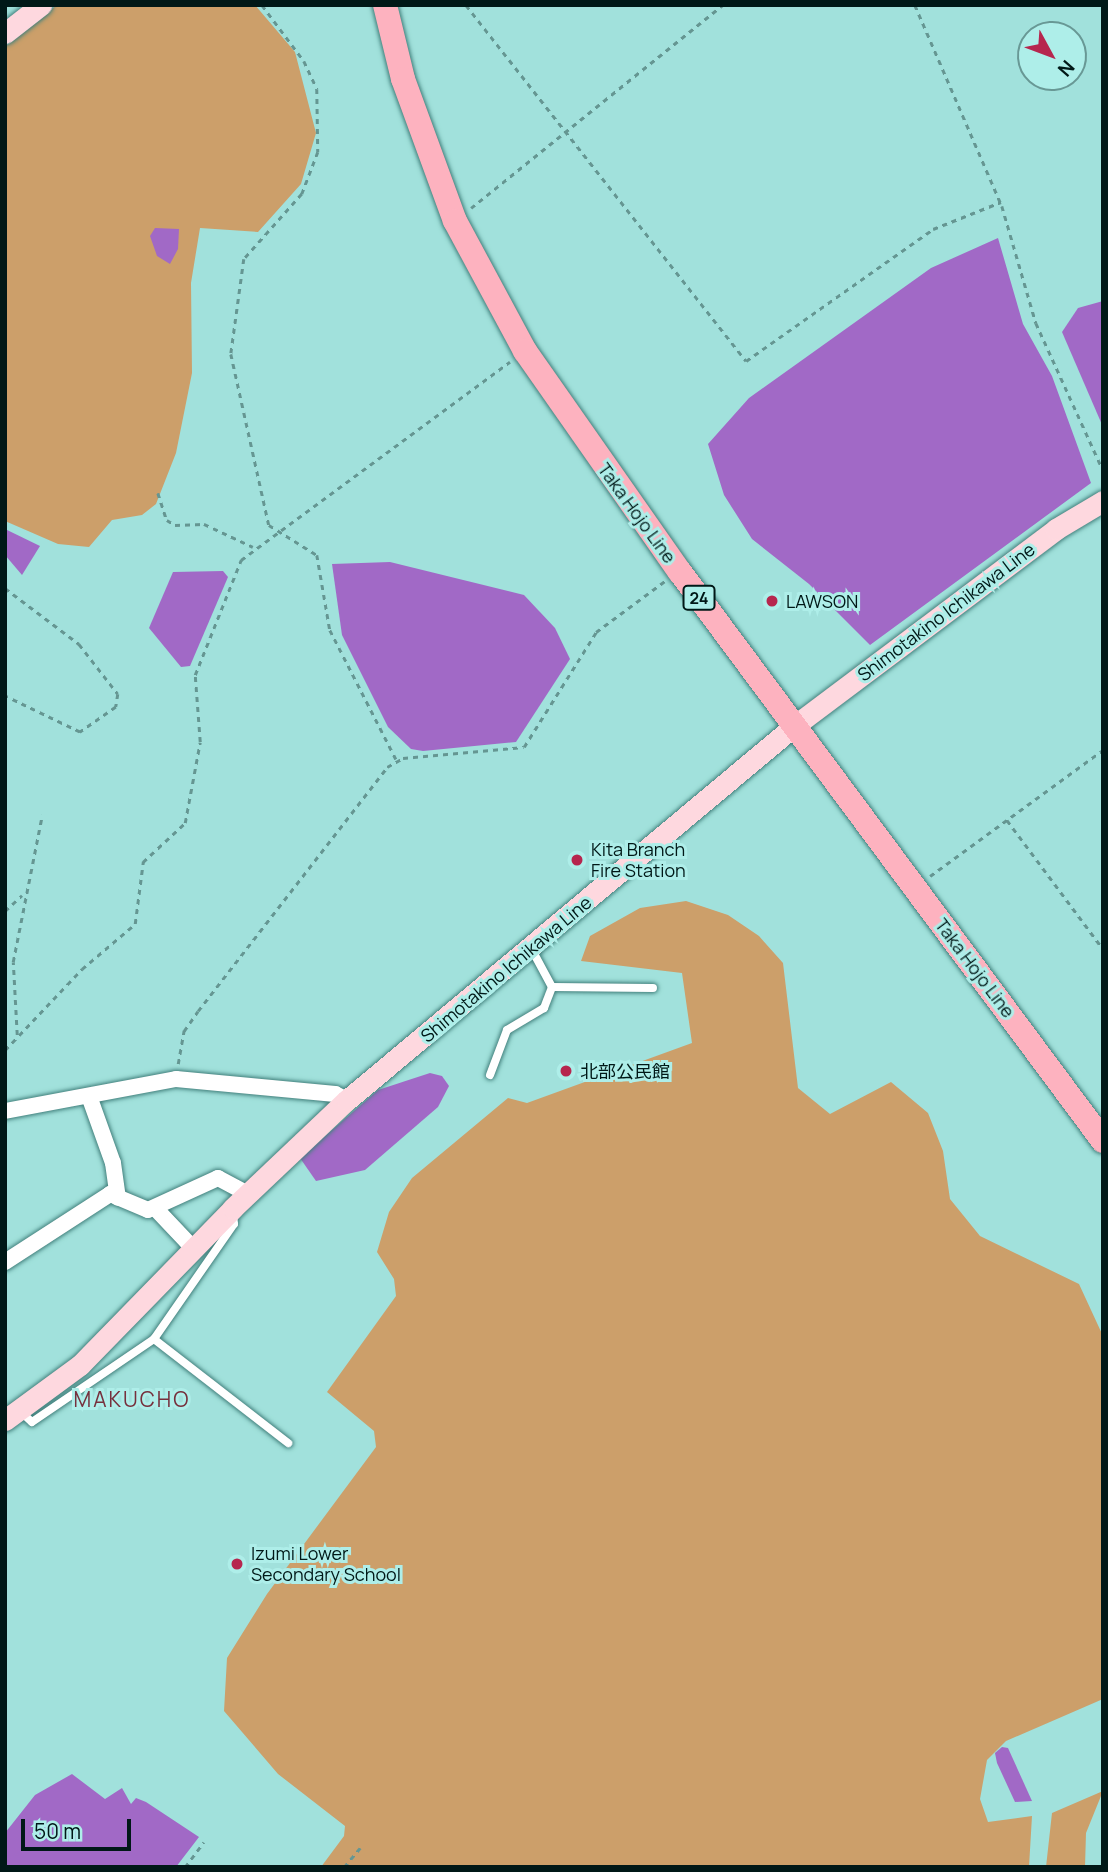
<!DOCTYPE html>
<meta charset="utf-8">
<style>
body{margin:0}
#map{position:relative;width:1108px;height:1872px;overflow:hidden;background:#a1e1dc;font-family:Manrope,"Noto Sans JP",sans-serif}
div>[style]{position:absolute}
.green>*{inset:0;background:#cc9f6a}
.water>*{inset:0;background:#a169c6}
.path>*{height:2.5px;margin-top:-1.25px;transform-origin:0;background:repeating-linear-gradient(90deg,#659692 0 5px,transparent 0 10px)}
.roads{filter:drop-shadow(0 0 2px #42807c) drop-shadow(0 0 2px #42807c)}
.lane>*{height:8px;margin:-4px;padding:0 4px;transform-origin:4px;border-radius:4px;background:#fff}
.street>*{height:16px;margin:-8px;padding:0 8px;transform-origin:8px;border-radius:8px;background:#fff}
.secondary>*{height:21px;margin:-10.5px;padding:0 10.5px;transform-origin:10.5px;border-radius:10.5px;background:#fed8df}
.primary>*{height:24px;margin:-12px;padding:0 12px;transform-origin:12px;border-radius:12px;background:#fdb2bf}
.dots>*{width:19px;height:19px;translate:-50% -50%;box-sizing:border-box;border:4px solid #aeeee9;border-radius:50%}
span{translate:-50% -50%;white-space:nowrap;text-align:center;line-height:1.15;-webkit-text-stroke:6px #aeeee9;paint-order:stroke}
.shield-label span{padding:2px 5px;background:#aeeee9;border:2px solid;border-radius:5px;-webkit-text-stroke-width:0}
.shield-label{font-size:16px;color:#001817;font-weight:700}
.street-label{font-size:18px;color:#001817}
.poi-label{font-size:18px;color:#001817}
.left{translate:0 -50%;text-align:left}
.quarter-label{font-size:21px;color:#76303d;letter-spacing:2px}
.frame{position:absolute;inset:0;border:7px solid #001817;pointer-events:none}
.north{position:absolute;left:1017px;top:21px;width:70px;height:70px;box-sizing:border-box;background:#aeeee9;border:2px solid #689895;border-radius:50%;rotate:131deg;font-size:19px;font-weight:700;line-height:28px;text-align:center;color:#001817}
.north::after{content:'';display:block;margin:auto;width:24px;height:32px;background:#b6264e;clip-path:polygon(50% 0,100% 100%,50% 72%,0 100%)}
.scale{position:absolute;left:21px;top:1819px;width:110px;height:32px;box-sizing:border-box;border:4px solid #001817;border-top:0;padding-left:9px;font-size:21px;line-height:24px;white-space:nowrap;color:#001817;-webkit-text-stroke:5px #aeeee9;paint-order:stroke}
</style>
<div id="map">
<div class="green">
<div style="clip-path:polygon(57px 5px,255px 5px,295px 52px,316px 133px,301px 184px,258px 232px,200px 228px,191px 283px,192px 373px,176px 453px,156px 504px,142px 515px,112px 520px,89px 547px,58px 544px,5px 521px,5px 47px)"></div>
<div style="clip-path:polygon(686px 901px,728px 915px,759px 936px,783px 963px,798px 1088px,830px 1114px,891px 1082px,928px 1113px,943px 1151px,950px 1199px,980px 1236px,1079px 1284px,1103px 1336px,1103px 1699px,1006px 1741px,987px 1760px,980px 1799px,988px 1822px,1032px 1816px,1029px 1867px,321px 1867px,344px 1836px,345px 1826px,278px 1774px,224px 1711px,227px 1658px,267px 1594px,376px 1447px,374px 1431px,327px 1392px,396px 1296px,394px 1279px,377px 1252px,389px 1212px,412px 1178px,508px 1098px,527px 1103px,692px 1043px,682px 973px,581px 961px,590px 936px,640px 908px)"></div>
<div style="clip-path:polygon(1103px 1791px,1086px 1833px,1085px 1867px,1046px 1867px,1052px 1813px)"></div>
</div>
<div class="water">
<div style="clip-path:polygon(155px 228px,179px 229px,178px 249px,170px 264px,157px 256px,150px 236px)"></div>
<div style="clip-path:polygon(998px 238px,1023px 324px,1052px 376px,1091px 483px,870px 645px,809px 584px,752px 539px,724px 495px,708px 444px,749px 398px,931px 268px)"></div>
<div style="clip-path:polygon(1103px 301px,1103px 427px,1062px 332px,1078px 308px)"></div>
<div style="clip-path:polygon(5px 529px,40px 546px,22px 575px,5px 555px)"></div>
<div style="clip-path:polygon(390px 562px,524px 595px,555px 628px,570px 659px,516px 742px,423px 751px,411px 749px,388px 727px,342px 635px,332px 564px)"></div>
<div style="clip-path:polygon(223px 571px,228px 577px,190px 666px,181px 667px,149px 628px,173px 572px)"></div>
<div style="clip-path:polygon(430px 1073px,442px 1076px,449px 1086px,438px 1107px,365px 1170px,316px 1181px,300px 1158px,378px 1090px)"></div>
<div style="clip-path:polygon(1002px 1747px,1008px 1748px,1032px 1801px,1015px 1802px,997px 1763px,995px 1753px)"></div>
<div style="clip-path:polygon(72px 1774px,105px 1799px,122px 1788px,131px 1804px,136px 1798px,146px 1802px,199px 1837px,176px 1867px,5px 1867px,5px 1833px,35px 1795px)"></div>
</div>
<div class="path">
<div style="left:262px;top:5px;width:70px;rotate:53.1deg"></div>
<div style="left:304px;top:61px;width:31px;rotate:65deg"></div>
<div style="left:317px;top:89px;width:63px;rotate:89.1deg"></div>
<div style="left:318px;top:152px;width:45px;rotate:110.9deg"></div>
<div style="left:302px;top:194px;width:87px;rotate:131.7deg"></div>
<div style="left:244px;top:259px;width:96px;rotate:97.8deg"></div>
<div style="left:231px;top:354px;width:175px;rotate:77.5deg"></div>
<div style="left:269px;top:525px;width:57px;rotate:32deg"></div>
<div style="left:317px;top:555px;width:76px;rotate:80.2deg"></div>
<div style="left:330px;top:630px;width:145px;rotate:62.9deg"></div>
<div style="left:466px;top:5px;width:453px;rotate:51.8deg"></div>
<div style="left:746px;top:361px;width:229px;rotate:-35.2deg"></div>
<div style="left:933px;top:229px;width:73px;rotate:-21.7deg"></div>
<div style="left:915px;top:5px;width:219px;rotate:66.6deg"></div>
<div style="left:1002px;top:206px;width:122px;rotate:73.8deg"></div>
<div style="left:1036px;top:323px;width:162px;rotate:65.5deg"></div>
<div style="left:471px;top:208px;width:324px;rotate:-38.9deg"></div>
<div style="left:158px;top:493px;width:28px;rotate:72deg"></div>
<div style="left:167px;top:520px;width:9px;rotate:32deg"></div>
<div style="left:175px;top:525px;width:29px;rotate:-2deg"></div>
<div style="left:204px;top:524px;width:54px;rotate:25.1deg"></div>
<div style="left:5px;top:588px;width:93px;rotate:37.1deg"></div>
<div style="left:79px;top:644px;width:63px;rotate:52deg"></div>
<div style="left:118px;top:694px;width:13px;rotate:99deg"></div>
<div style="left:116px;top:707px;width:44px;rotate:145.2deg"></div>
<div style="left:80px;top:732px;width:83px;rotate:-154.4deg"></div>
<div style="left:1007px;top:820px;width:161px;rotate:53.3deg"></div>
<div style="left:930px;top:876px;width:214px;rotate:-36.1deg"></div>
<div style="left:5px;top:911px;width:23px;rotate:-43deg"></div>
<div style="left:17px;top:1035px;width:73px;rotate:-93.1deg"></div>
<div style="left:13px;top:962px;width:150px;rotate:-78.8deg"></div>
<div style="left:5px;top:1050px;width:112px;rotate:-46.5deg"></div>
<div style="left:82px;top:969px;width:70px;rotate:-40.3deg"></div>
<div style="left:135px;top:924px;width:63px;rotate:-82.6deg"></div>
<div style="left:143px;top:862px;width:57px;rotate:-42.9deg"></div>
<div style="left:185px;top:823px;width:82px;rotate:-79.5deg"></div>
<div style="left:200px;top:742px;width:67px;rotate:-94.3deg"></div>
<div style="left:195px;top:675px;width:124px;rotate:-68.2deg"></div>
<div style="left:241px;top:560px;width:334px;rotate:-36.4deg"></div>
<div style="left:178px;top:1064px;width:34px;rotate:-80deg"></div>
<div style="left:184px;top:1031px;width:24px;rotate:-55deg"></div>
<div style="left:198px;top:1011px;width:309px;rotate:-52.2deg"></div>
<div style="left:387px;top:767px;width:18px;rotate:-29deg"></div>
<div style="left:403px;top:758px;width:121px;rotate:-5.2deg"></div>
<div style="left:524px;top:747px;width:136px;rotate:-57.9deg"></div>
<div style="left:596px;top:632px;width:86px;rotate:-36.5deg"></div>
<div style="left:185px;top:1867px;width:31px;rotate:-53deg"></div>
<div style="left:344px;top:1867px;width:25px;rotate:-50deg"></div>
</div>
<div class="roads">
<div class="lane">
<div style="left:531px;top:948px;width:44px;rotate:61.7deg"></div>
<div style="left:552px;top:987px;width:101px;rotate:0.6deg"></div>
<div style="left:490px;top:1075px;width:48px;rotate:-69.3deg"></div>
<div style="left:507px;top:1030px;width:43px;rotate:-30.7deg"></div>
<div style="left:544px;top:1008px;width:22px;rotate:-69deg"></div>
<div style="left:154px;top:1339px;width:170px;rotate:37.8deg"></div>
<div style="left:20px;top:1411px;width:16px;rotate:43deg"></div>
<div style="left:32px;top:1422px;width:148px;rotate:-34.2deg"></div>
<div style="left:154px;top:1339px;width:140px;rotate:-55.2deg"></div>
<div style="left:234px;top:1224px;width:10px;rotate:-96deg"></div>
</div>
<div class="street">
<div style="left:89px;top:1096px;width:71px;rotate:70.3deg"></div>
<div style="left:113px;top:1163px;width:35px;rotate:82deg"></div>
<div style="left:5px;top:1111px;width:174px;rotate:-10.6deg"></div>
<div style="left:176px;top:1079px;width:160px;rotate:5.4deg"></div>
<div style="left:335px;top:1094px;width:13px;rotate:27deg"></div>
<div style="left:155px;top:1208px;width:55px;rotate:46.5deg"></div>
<div style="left:5px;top:1262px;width:125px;rotate:-32.9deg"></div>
<div style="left:110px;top:1194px;width:41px;rotate:22.8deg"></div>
<div style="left:148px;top:1210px;width:77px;rotate:-24.6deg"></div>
<div style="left:218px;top:1178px;width:34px;rotate:28deg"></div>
</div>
<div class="secondary">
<div style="left:5px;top:33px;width:46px;rotate:-37.9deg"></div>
<div style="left:5px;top:1420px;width:93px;rotate:-36.3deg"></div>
<div style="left:80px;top:1365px;width:219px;rotate:-45.7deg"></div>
<div style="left:233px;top:1208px;width:157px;rotate:-43.5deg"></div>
<div style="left:347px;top:1100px;width:583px;rotate:-39.92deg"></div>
<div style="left:794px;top:726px;width:328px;rotate:-36.9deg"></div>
<div style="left:1056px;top:529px;width:55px;rotate:-30.8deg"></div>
</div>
<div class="primary">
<div style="left:385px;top:5px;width:76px;rotate:76.3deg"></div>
<div style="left:403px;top:79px;width:151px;rotate:69.9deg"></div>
<div style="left:455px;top:221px;width:148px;rotate:61.7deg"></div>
<div style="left:525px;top:351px;width:270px;rotate:55deg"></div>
<div style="left:680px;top:572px;width:709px;rotate:53.37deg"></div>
</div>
</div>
<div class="dots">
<div style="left:772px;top:601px;background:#b6264e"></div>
<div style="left:577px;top:860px;background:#b6264e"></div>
<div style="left:566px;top:1071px;background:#b6264e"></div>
<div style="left:237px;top:1564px;background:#b6264e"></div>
</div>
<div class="shield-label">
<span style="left:699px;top:598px">24</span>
</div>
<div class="street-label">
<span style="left:637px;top:513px;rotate:54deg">Taka Hojo Line</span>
<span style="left:946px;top:612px;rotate:-37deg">Shimotakino Ichikawa Line</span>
<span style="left:975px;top:968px;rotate:53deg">Taka Hojo Line</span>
<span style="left:506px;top:969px;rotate:-40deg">Shimotakino Ichikawa Line</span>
</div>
<div class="poi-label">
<span class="left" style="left:786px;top:601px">LAWSON</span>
<span class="left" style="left:591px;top:860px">Kita Branch<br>Fire Station</span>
<span class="left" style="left:580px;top:1071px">北部公民館</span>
<span class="left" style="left:251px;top:1564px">Izumi Lower<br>Secondary School</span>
</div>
<div class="quarter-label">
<span style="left:132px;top:1399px">MAKUCHO</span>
</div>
<div class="frame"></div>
<div class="north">N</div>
<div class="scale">50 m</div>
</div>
